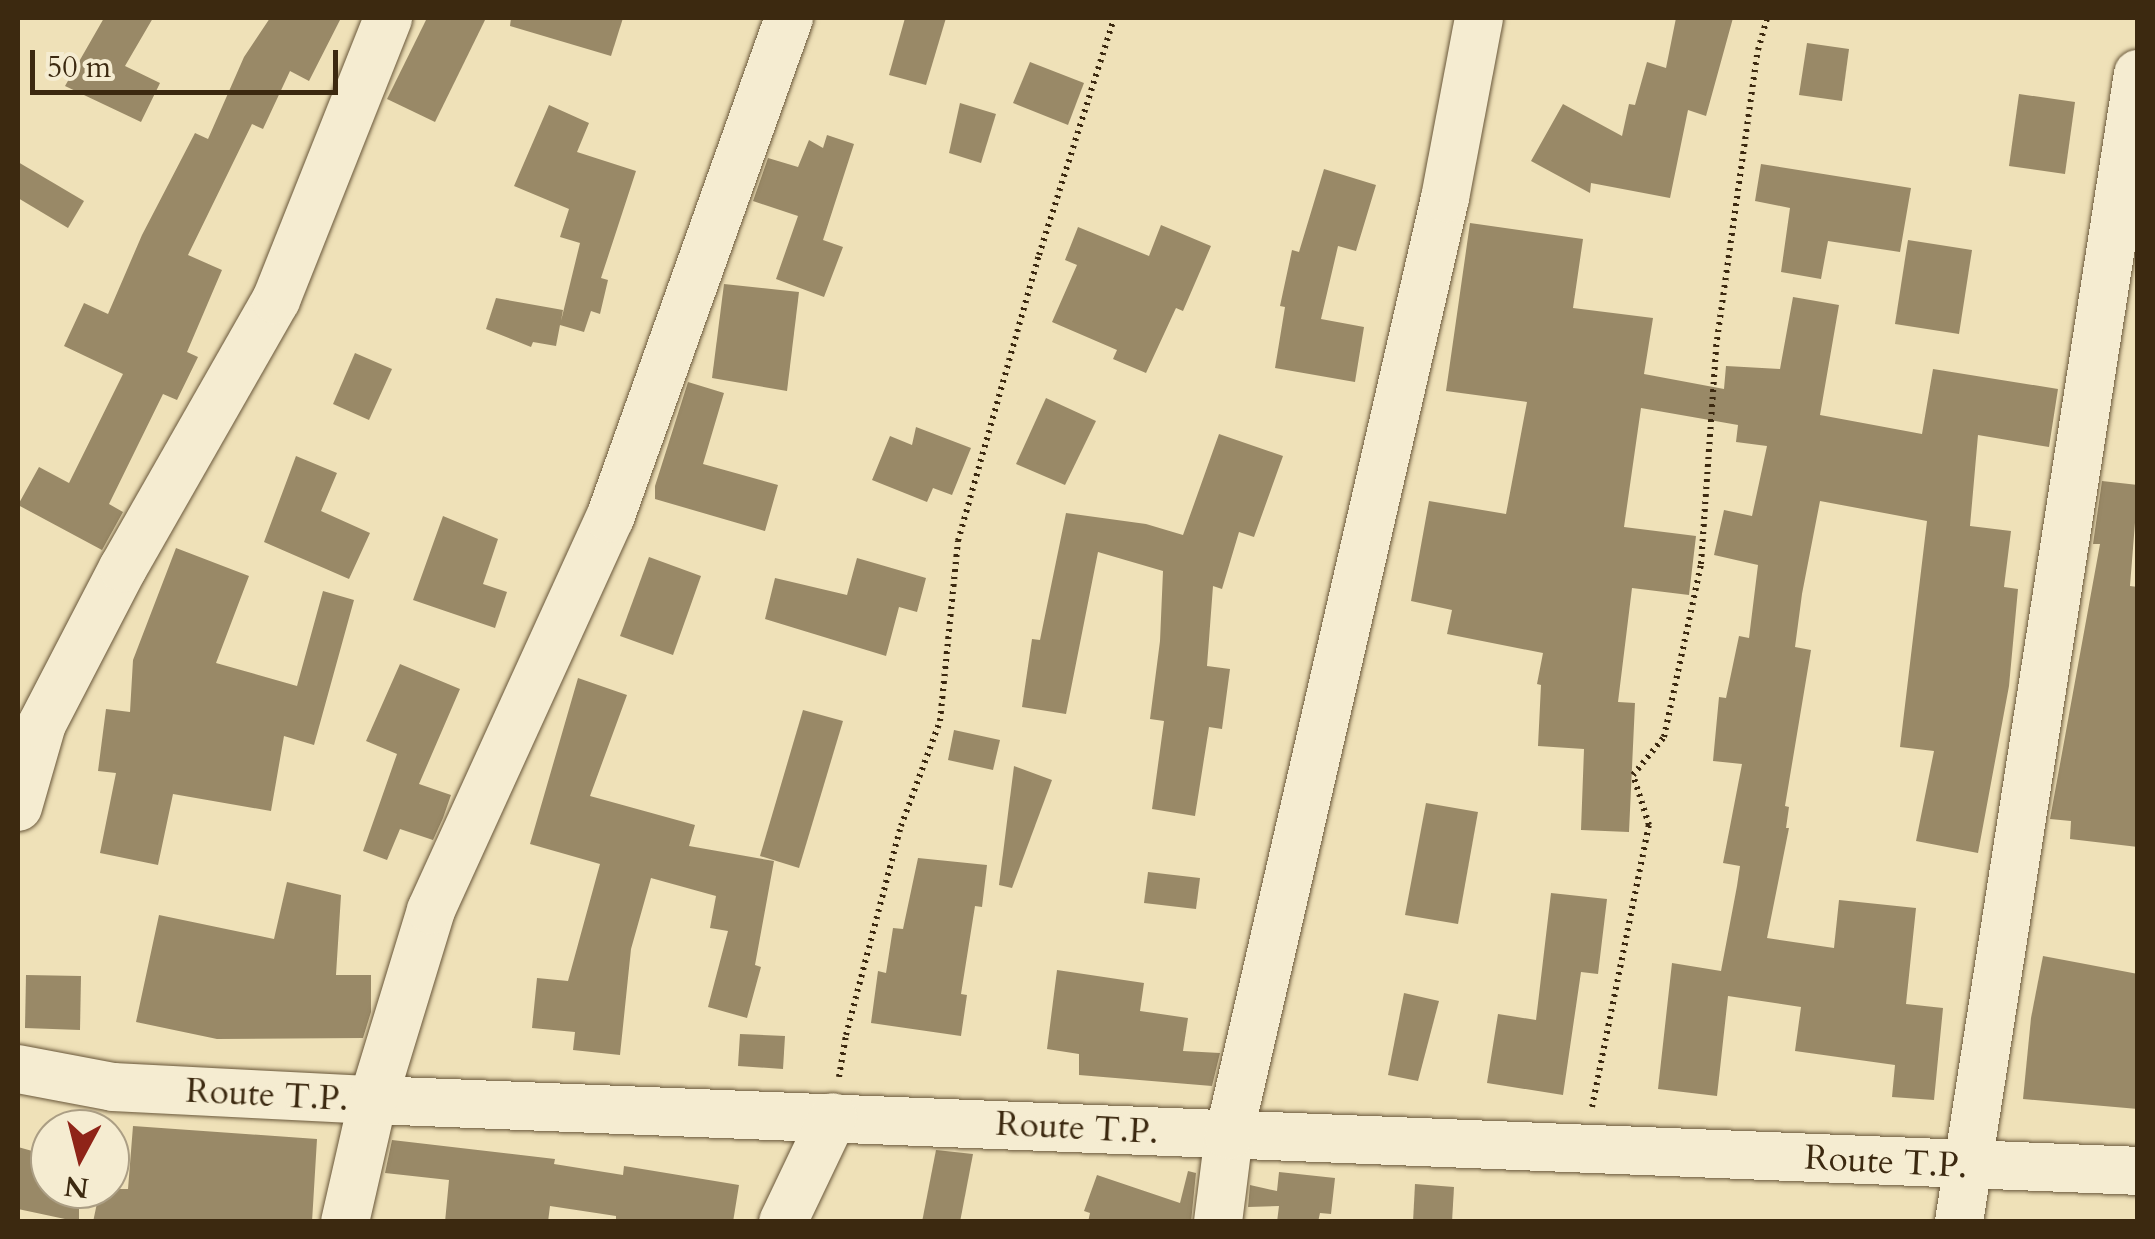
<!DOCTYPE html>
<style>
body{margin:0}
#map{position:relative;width:2155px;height:1239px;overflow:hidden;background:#efe1b8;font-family:Cardo,serif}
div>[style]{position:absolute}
.building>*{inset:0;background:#998967}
.path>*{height:6px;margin-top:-3px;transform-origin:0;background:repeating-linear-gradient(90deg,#3c2910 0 2.5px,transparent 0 7.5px)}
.roads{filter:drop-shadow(0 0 2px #69573a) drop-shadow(0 0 2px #69573a)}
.minor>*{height:48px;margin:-24px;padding:0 24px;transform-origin:24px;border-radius:24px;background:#f5ecd1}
span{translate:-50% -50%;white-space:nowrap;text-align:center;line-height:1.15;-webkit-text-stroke:8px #f5ecd1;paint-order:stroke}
.street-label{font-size:35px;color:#3c2910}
.frame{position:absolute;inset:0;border:20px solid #3c2910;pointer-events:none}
.north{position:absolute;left:30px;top:1109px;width:100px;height:100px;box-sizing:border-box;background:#f5ecd1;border:2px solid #ab9e84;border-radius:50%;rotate:187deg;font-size:28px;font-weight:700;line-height:40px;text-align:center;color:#3c2910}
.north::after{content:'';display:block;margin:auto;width:35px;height:45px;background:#8f2418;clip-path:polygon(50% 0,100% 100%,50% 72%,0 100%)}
.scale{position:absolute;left:30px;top:50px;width:308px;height:45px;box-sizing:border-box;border:5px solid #3c2910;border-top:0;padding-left:12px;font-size:30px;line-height:35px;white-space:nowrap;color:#3c2910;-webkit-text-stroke:8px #f5ecd1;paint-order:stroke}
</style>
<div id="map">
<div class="building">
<div style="clip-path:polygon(104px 18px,153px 18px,125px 66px,160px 83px,141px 122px,65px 86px)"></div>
<div style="clip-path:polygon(270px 18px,341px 18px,309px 81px,290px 71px,263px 129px,252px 124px,188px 255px,222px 270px,187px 352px,198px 357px,177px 400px,163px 394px,109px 504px,123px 512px,102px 550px,18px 505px,39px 467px,69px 483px,123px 374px,64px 346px,84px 303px,108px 314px,142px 235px,195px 133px,208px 139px,244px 57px)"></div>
<div style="clip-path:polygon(427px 18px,486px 18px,435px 122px,387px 99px)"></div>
<div style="clip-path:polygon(511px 18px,623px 18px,611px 56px,510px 26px)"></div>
<div style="clip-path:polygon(905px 18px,946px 18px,926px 85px,889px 75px)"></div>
<div style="clip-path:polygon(1676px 18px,1733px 18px,1706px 116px,1688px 110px,1670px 198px,1591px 183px,1590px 193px,1531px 161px,1563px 104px,1622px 136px,1629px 104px,1635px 105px,1647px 62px,1666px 68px)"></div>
<div style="clip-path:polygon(1807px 43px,1849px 49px,1842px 101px,1799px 95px)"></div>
<div style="clip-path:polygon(1030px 62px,1084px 83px,1068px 125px,1013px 103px)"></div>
<div style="clip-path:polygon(2019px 94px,2075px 102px,2065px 174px,2009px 166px)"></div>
<div style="clip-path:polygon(960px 103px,996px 114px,981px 163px,949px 153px)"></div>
<div style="clip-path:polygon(549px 105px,589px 123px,577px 152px,636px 171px,601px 278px,608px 280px,600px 314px,591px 311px,584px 332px,560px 325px,556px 346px,533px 342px,531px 347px,486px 329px,496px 298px,563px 310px,561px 321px,580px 243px,560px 237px,569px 209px,514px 186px)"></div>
<div style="clip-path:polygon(827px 135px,854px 144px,823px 240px,843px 247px,824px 297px,776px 279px,798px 216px,753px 201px,768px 158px,798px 167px,809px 140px,823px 148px)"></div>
<div style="clip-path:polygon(18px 162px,84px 201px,68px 228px,18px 198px)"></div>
<div style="clip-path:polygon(1761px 164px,1911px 188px,1900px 252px,1828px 241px,1821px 279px,1781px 272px,1790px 208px,1755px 201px)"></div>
<div style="clip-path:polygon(1324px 169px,1376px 185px,1356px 251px,1338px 246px,1321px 319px,1364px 327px,1355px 382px,1275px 368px,1285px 307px,1280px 306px,1292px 250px,1299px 252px)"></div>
<div style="clip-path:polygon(1470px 223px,1583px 239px,1573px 308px,1653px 318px,1644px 374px,1724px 389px,1726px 366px,1780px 369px,1793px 297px,1839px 305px,1820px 415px,1922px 434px,1933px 369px,2058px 389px,2049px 447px,1978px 435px,1970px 526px,2011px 531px,2004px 587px,2018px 589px,2009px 686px,1978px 853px,1916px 841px,1934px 751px,1900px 747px,1927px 521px,1820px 501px,1802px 594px,1795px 647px,1811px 650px,1785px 806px,1789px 807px,1786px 828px,1789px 828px,1767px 938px,1834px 948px,1839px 900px,1916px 908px,1906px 1004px,1943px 1008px,1934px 1100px,1892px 1097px,1895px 1065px,1795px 1051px,1801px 1007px,1728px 996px,1717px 1096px,1658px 1089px,1672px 963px,1721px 971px,1737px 886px,1740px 866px,1723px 863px,1742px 764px,1713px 761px,1719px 697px,1726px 698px,1739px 636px,1749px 638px,1758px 565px,1714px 555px,1724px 510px,1752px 516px,1767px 446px,1736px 442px,1738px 425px,1641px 408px,1624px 527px,1696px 536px,1689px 595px,1632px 588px,1618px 702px,1635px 703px,1629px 832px,1581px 830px,1584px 749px,1538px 746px,1541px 685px,1537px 684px,1543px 653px,1447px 634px,1452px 610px,1411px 601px,1429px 501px,1506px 514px,1527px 402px,1446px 391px)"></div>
<div style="clip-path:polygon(1161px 225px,1211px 246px,1183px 311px,1176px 308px,1146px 373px,1113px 359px,1117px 350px,1052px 322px,1077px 265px,1065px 260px,1078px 227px,1149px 256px)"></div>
<div style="clip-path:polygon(1908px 240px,1972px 250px,1959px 334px,1895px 324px)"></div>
<div style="clip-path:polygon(724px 284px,799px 292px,787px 391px,712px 378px)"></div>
<div style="clip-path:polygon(355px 353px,392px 369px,369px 420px,333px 404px)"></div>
<div style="clip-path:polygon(688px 382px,724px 393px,703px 464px,778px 485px,765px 531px,655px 499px,655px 486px)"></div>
<div style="clip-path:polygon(1046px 398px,1096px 421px,1065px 485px,1016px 464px)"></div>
<div style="clip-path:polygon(916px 427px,971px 448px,952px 495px,933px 488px,927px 502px,872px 480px,890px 436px,912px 445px)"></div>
<div style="clip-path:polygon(1219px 434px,1283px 456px,1254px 537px,1239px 532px,1222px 589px,1213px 586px,1207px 666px,1230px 669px,1222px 729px,1209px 727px,1195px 816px,1152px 809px,1164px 721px,1150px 719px,1160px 641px,1163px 571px,1098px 552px,1066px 714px,1022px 707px,1032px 639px,1040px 640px,1066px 513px,1146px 524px,1183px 535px)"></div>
<div style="clip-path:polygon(296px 456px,337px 473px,321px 511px,370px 533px,349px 579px,264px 542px)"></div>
<div style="clip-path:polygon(2102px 481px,2138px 485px,2130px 586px,2138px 587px,2138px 847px,2070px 839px,2071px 821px,2050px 819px,2100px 544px,2093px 544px)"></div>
<div style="clip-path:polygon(443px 516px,498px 539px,483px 584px,507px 592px,495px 628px,413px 600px)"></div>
<div style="clip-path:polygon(176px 548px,249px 576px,216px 663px,297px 686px,323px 591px,354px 600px,314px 745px,284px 736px,271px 811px,173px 794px,158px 865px,100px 853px,116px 773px,98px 771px,106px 709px,130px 712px,133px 660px)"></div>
<div style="clip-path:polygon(649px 557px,701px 576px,673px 655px,620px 636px)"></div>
<div style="clip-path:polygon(857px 558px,926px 578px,917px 612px,899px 607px,886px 656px,765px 619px,775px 578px,847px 595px)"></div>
<div style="clip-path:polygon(400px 664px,460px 689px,419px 784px,451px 795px,443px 818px,433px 840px,400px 829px,387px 860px,363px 851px,397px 754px,366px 741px)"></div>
<div style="clip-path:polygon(578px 678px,627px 695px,590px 796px,695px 825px,689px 846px,774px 861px,755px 965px,761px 967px,747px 1018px,708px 1007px,728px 931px,710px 928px,716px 896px,651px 878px,631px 949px,620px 1055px,573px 1050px,575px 1032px,532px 1028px,537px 978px,568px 981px,600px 864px,530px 844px)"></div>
<div style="clip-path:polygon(803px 710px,843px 721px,799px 868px,760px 856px)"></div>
<div style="clip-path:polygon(954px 730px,1000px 740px,993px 770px,948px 760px)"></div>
<div style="clip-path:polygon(1014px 766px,1052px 780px,1012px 888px,999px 885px)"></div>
<div style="clip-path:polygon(1426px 803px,1478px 812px,1458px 924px,1405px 915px)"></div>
<div style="clip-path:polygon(918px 858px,987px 865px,982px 907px,975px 906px,961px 994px,967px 995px,961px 1036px,871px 1023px,878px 971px,886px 973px,893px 928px,903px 929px)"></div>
<div style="clip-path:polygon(1148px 872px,1200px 878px,1196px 909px,1144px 903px)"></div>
<div style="clip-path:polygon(287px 882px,341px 895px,336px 975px,371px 975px,371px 1012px,363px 1038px,217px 1039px,136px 1022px,159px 915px,274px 939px)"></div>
<div style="clip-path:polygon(1551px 893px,1607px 899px,1598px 974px,1581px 972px,1563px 1095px,1487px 1083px,1498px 1014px,1536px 1020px)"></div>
<div style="clip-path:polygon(2043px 956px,2138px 974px,2138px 1109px,2023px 1099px,2031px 1018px)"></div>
<div style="clip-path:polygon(1057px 970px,1144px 983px,1140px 1011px,1188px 1018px,1183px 1051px,1220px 1053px,1212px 1086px,1079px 1075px,1079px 1054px,1047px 1049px)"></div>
<div style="clip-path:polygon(26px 975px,81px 976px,80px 1030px,25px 1028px)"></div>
<div style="clip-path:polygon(1404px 993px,1439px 1001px,1418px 1081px,1388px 1075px)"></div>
<div style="clip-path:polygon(740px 1034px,785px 1036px,783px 1069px,738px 1066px)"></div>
<div style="clip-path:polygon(133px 1126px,317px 1139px,312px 1222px,93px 1222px,100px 1189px,128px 1189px)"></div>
<div style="clip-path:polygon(392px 1140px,555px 1159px,554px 1164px,623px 1175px,624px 1166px,739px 1185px,733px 1222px,616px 1222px,616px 1216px,550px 1206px,548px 1222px,445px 1222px,449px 1180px,385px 1173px)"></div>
<div style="clip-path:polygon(18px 1147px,50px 1156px,50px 1189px,79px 1189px,79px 1222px,18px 1209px)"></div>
<div style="clip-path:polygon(936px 1150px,973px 1154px,960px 1222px,922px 1222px)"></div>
<div style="clip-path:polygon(1188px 1171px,1196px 1173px,1191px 1222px,1088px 1222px,1090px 1213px,1084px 1211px,1097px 1175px,1180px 1203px)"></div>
<div style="clip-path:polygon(1279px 1172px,1335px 1178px,1331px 1214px,1320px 1213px,1318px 1222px,1277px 1222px,1279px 1206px,1248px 1207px,1250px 1185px,1277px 1191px)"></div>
<div style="clip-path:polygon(1415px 1184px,1454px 1187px,1452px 1222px,1413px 1222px)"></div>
</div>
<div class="path">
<div style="left:839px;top:1077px;width:43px;rotate:-80.5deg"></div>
<div style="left:846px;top:1035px;width:216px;rotate:-75.3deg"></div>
<div style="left:901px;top:826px;width:112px;rotate:-69.6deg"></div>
<div style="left:940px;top:721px;width:181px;rotate:-84.3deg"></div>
<div style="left:958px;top:541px;width:297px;rotate:-74.2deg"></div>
<div style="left:1039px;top:255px;width:249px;rotate:-72.4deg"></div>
<div style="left:1592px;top:1107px;width:288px;rotate:-78.6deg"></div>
<div style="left:1649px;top:825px;width:52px;rotate:-107.7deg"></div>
<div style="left:1633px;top:775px;width:49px;rotate:-50.8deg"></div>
<div style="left:1664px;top:737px;width:177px;rotate:-77.9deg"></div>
<div style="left:1701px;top:564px;width:218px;rotate:-86deg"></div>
<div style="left:1716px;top:347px;width:300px;rotate:-82deg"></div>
<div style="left:1758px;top:50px;width:33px;rotate:-74deg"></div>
</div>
<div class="roads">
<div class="minor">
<div style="left:18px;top:807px;width:86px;rotate:-73.9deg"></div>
<div style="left:42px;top:724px;width:176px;rotate:-62.6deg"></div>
<div style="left:123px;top:568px;width:309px;rotate:-60.3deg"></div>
<div style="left:276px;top:300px;width:303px;rotate:-68.3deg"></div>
<div style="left:18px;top:1069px;width:97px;rotate:10.7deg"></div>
<div style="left:113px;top:1087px;width:260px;rotate:2.9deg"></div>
<div style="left:373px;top:1100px;width:1766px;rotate:2.3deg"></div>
<div style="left:345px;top:1222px;width:125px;rotate:-77.1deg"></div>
<div style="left:373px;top:1100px;width:199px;rotate:-73deg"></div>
<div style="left:431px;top:910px;width:431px;rotate:-65.5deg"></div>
<div style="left:610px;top:518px;width:531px;rotate:-70.3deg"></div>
<div style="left:783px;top:1222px;width:116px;rotate:-64.5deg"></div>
<div style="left:1218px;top:1222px;width:88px;rotate:-82.8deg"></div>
<div style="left:1229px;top:1135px;width:962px;rotate:-77.02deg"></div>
<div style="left:1445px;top:198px;width:183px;rotate:-79.3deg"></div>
<div style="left:1959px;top:1222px;width:1162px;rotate:-81.14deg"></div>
</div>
</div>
<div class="street-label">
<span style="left:267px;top:1095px;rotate:3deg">Route T.P.</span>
<span style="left:1077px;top:1128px;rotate:3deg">Route T.P.</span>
<span style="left:1886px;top:1162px;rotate:3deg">Route T.P.</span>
</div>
<div class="frame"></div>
<div class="north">N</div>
<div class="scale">50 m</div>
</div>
